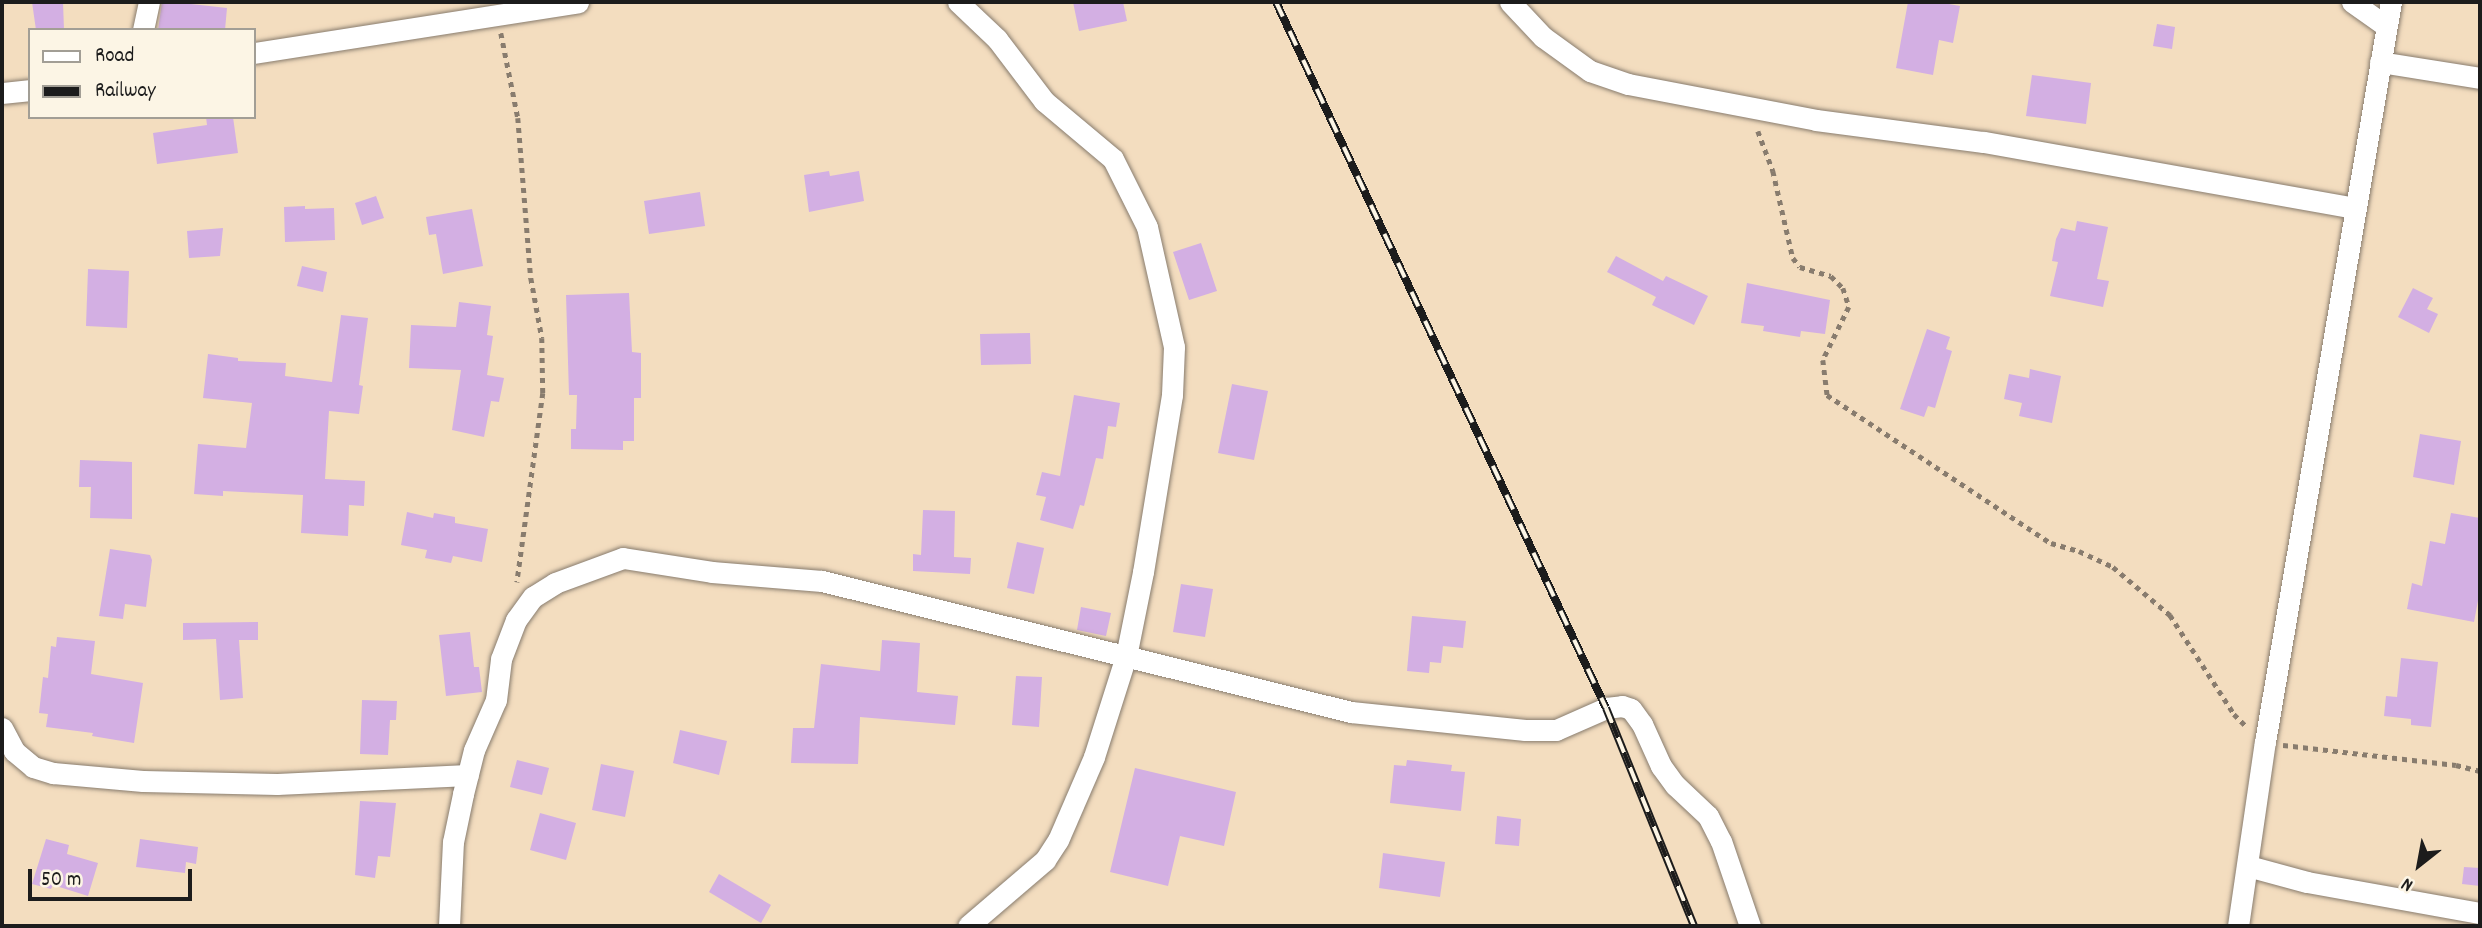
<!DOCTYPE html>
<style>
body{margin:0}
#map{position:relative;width:2482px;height:928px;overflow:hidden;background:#f3ddbf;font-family:Dekko,sans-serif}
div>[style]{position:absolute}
.building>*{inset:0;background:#d3afe3}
.path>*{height:4.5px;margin-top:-2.25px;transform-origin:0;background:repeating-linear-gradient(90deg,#887c6e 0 5px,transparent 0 10px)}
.roads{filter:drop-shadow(0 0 2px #887c6e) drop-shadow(0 0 2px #887c6e)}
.minor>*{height:21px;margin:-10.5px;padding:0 10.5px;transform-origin:10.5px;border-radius:10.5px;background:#fff}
.rail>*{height:8px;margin-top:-4px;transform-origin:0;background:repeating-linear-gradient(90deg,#fcf5e5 0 16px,#1c1c1c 0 32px);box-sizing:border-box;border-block:2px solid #1c1c1c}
span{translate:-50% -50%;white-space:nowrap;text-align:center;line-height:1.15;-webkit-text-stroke:5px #fcf5e5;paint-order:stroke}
.frame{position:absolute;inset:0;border:4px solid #1c1c1c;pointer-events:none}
.legend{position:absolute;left:28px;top:28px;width:228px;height:91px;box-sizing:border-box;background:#fcf5e5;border:2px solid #a29e95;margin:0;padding:9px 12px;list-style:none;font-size:21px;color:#1c1c1c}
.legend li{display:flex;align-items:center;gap:14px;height:35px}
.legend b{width:35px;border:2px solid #a29e95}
.north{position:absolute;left:2384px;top:830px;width:70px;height:70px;-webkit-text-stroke:5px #fcf5e5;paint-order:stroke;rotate:211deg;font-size:19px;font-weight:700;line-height:28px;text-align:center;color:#1c1c1c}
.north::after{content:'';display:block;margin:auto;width:24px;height:32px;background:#1c1c1c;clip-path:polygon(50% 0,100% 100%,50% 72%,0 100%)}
.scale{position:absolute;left:28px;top:869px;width:164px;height:32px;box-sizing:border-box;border:4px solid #1c1c1c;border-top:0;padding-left:9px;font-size:21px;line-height:24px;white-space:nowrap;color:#1c1c1c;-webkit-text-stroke:5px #fcf5e5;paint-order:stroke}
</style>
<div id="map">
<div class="building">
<div style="clip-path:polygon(32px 2px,63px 2px,64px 30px,36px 30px)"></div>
<div style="clip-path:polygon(162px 2px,191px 2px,191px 4px,227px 8px,225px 30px,158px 30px)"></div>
<div style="clip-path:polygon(1073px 2px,1123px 2px,1127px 21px,1079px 31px)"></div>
<div style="clip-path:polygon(1908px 2px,1938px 2px,1960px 6px,1953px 43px,1939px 40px,1933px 75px,1896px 68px)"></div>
<div style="clip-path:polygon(2157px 24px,2175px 27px,2172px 49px,2153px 46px)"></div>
<div style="clip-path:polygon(2032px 75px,2091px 83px,2086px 124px,2026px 116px)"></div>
<div style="clip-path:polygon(206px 117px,233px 117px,238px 153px,157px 164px,153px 133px,207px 125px)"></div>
<div style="clip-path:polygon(829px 171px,830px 176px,859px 171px,864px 201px,809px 212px,804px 175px)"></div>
<div style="clip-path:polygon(700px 192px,705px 226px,649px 234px,644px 201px)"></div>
<div style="clip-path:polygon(376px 196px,384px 218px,362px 225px,355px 203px)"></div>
<div style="clip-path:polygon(305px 206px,305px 209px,334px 208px,335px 240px,285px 242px,284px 207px)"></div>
<div style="clip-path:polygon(472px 209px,483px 266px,443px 274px,436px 234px,429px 235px,426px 217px)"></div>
<div style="clip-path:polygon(2077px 221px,2108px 227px,2097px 279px,2109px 281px,2103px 307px,2050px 296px,2058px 262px,2052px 261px,2056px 239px,2061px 228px,2075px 231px)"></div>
<div style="clip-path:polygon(223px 228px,220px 256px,189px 258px,187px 231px)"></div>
<div style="clip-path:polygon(1201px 243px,1217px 291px,1189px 300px,1173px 252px)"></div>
<div style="clip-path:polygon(1616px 256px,1663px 281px,1666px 276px,1708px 296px,1694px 325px,1652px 305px,1656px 297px,1607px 272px)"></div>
<div style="clip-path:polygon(302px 266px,327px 272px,323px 292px,297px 286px)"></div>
<div style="clip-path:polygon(88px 269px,129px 271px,127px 328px,86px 326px)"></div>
<div style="clip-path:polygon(1747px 283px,1830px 300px,1825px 334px,1801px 331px,1800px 337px,1763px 331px,1764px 326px,1741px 323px)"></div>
<div style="clip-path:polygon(2413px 288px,2433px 298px,2427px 309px,2438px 314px,2429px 333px,2398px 317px)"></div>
<div style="clip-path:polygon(629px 293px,632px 352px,641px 353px,641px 398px,634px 398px,634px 441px,623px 441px,623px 450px,571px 449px,571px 429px,576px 429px,577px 395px,569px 395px,566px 295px)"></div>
<div style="clip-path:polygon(459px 302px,491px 306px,487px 335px,493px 336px,487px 375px,504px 378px,499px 402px,491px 401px,484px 437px,452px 430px,461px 370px,409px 368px,411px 325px,456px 327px)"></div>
<div style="clip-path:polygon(341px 315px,368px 318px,359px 385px,363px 386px,359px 414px,329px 411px,325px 479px,365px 481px,364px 506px,349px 505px,348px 536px,301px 533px,303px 495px,223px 491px,223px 496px,194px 494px,198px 444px,246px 448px,252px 403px,203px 398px,208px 354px,238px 358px,238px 361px,286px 363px,285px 376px,332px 382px)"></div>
<div style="clip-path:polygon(1927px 329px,1950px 337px,1946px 349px,1952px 351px,1935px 408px,1928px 406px,1924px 417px,1900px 409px)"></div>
<div style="clip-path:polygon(1030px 333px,1031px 364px,981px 365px,980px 334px)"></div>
<div style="clip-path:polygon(2030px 369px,2061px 376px,2052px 423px,2019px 416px,2022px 403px,2004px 399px,2009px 374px,2029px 378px)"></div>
<div style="clip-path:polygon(1232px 384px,1268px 391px,1254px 460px,1218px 453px)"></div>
<div style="clip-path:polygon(1074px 395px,1120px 403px,1116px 427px,1108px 426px,1103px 459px,1096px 458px,1084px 506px,1080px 505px,1073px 529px,1040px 520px,1046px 497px,1036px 495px,1042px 472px,1060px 476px)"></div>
<div style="clip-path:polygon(2420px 434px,2461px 441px,2454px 485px,2413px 477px)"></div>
<div style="clip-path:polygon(80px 460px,132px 462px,132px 519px,90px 518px,91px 487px,79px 487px)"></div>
<div style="clip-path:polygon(923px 510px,955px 511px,954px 557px,971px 558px,970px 574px,913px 571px,913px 554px,921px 555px)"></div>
<div style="clip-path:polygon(407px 512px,433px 518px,434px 513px,455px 517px,455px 523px,488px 529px,482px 562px,453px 556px,451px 563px,425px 558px,427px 550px,401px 545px)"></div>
<div style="clip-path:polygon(2451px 513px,2480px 518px,2480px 590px,2474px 622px,2407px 609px,2412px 583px,2422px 586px,2430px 541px,2445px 544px)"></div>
<div style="clip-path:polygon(1017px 542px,1044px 548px,1034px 594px,1007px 588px)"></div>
<div style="clip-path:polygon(110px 549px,150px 555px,152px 560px,146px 607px,125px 604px,123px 619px,99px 616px)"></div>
<div style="clip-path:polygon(1181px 584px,1213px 589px,1205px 637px,1173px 632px)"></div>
<div style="clip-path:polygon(1081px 607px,1111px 613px,1106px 636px,1077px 630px)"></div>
<div style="clip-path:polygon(1412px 616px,1466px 621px,1463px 648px,1443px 646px,1441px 663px,1430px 662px,1429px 673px,1407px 671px)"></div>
<div style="clip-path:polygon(258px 622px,258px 640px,239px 640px,243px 698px,220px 700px,216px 639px,183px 640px,183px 623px)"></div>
<div style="clip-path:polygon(470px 632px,474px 667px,479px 667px,482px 692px,446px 696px,439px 635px)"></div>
<div style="clip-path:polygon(57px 637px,95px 641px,91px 674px,143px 683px,134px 743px,92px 736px,93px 733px,46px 727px,48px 714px,39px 713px,43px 677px,48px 678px,51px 646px,56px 647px)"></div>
<div style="clip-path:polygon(882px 640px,920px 643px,917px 692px,958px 696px,955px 725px,860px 717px,858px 764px,791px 763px,793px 728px,814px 728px,821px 664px,880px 671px)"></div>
<div style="clip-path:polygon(2401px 658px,2438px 662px,2431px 727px,2411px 725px,2411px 719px,2384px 716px,2386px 696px,2397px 697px)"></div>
<div style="clip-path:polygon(1016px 676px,1042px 677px,1039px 727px,1012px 725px)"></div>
<div style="clip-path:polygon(362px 700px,397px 701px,396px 720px,390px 720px,388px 755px,360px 754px)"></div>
<div style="clip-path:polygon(680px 730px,727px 741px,719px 775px,673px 763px)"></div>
<div style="clip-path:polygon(517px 760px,549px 768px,542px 795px,510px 787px)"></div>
<div style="clip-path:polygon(1407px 760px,1452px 765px,1451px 771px,1465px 772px,1461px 811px,1390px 803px,1394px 765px,1406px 766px)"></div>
<div style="clip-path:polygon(601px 764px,634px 771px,625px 817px,592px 810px)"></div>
<div style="clip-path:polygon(1135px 768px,1236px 792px,1224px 846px,1180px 836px,1168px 886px,1110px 872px)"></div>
<div style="clip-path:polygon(360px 801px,396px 803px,390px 857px,378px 856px,375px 878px,355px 875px)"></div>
<div style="clip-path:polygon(540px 813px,576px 823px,566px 860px,530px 850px)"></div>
<div style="clip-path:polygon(1497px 816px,1521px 819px,1519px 846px,1495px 844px)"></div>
<div style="clip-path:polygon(46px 839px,69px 845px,67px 854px,98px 863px,88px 896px,53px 885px,51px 889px,32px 884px)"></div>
<div style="clip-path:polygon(140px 839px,198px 847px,196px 864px,186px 862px,185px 873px,136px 867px)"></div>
<div style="clip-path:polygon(1383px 853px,1445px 862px,1440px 897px,1379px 888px)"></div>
<div style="clip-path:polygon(2464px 867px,2480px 868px,2480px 886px,2462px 884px)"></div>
<div style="clip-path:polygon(719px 874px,771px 905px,761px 923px,709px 892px)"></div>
</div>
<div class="path">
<div style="left:501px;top:33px;width:87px;rotate:78.7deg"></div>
<div style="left:518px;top:118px;width:161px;rotate:85.4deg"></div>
<div style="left:531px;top:278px;width:61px;rotate:79.6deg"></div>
<div style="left:542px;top:338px;width:55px;rotate:89deg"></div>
<div style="left:543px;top:393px;width:191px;rotate:97.8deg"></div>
<div style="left:1758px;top:131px;width:43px;rotate:69.4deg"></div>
<div style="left:1773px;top:171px;width:89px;rotate:77.1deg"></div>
<div style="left:1793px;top:258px;width:11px;rotate:52deg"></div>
<div style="left:1800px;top:267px;width:32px;rotate:16deg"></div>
<div style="left:1831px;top:276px;width:17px;rotate:45deg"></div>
<div style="left:1843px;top:288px;width:20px;rotate:72deg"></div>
<div style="left:1849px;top:307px;width:59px;rotate:116.1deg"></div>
<div style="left:1823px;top:360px;width:35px;rotate:83deg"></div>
<div style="left:1827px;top:395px;width:268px;rotate:33.5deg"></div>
<div style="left:2051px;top:543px;width:29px;rotate:16deg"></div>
<div style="left:2079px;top:551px;width:38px;rotate:25deg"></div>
<div style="left:2113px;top:567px;width:75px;rotate:40.1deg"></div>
<div style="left:2170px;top:615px;width:118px;rotate:57.1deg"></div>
<div style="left:2234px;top:714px;width:17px;rotate:45deg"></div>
<div style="left:2283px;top:745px;width:174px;rotate:6.6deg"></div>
<div style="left:2456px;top:765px;width:25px;rotate:14deg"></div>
</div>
<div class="roads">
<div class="minor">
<div style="left:958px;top:2px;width:54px;rotate:43.5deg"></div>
<div style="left:997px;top:39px;width:78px;rotate:52.8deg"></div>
<div style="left:1044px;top:101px;width:90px;rotate:40deg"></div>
<div style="left:1113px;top:159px;width:76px;rotate:63.4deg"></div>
<div style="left:1147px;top:227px;width:123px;rotate:77.3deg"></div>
<div style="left:1174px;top:347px;width:48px;rotate:92.4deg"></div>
<div style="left:1172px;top:395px;width:179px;rotate:99.3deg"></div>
<div style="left:1143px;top:572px;width:86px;rotate:101.4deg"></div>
<div style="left:1126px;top:656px;width:106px;rotate:107.6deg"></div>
<div style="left:1094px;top:757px;width:90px;rotate:113.4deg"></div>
<div style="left:1058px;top:840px;width:24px;rotate:123deg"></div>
<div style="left:1045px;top:860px;width:101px;rotate:139.4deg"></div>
<div style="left:1510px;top:2px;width:48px;rotate:46.7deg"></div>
<div style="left:1543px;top:37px;width:58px;rotate:35.9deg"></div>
<div style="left:1590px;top:71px;width:40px;rotate:18.9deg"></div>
<div style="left:1628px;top:84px;width:191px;rotate:10.8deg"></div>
<div style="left:1816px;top:120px;width:169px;rotate:7.5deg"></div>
<div style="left:1984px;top:142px;width:377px;rotate:10.1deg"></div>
<div style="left:2352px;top:2px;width:42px;rotate:35.2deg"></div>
<div style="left:143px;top:30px;width:29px;rotate:-78deg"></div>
<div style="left:254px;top:53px;width:328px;rotate:-8.9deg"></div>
<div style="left:2380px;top:62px;width:101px;rotate:9.1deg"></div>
<div style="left:2px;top:93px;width:28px;rotate:-6deg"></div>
<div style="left:2px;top:728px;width:26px;rotate:62deg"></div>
<div style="left:14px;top:751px;width:25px;rotate:40deg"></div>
<div style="left:33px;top:767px;width:21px;rotate:17deg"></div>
<div style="left:53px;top:773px;width:90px;rotate:5.1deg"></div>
<div style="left:143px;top:781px;width:134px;rotate:1.3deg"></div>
<div style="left:277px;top:784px;width:191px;rotate:-2.7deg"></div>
<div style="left:2248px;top:866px;width:61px;rotate:15.2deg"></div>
<div style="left:2307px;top:882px;width:176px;rotate:10.2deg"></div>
<div style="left:449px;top:926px;width:84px;rotate:-87.3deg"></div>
<div style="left:453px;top:842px;width:49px;rotate:-78.2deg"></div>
<div style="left:463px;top:794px;width:45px;rotate:-76deg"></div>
<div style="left:474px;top:750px;width:55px;rotate:-66.3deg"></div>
<div style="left:496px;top:700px;width:41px;rotate:-83deg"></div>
<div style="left:501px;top:659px;width:42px;rotate:-69deg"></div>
<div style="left:516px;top:620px;width:29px;rotate:-54deg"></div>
<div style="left:533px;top:597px;width:26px;rotate:-32deg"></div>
<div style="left:555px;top:583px;width:72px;rotate:-20.2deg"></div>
<div style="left:623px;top:558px;width:90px;rotate:8.9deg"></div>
<div style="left:712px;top:572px;width:110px;rotate:4.7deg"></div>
<div style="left:822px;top:581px;width:545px;rotate:13.91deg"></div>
<div style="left:1351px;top:712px;width:175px;rotate:5.9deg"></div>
<div style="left:1525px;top:730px;width:31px"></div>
<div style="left:1556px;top:730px;width:55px;rotate:-23.7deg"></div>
<div style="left:1606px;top:708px;width:16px;rotate:-7deg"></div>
<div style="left:1622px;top:706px;width:9px;rotate:18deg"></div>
<div style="left:1631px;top:709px;width:19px;rotate:54deg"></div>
<div style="left:1642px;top:724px;width:46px;rotate:65.7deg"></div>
<div style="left:1661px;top:766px;width:24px;rotate:54deg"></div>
<div style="left:1675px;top:785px;width:45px;rotate:43.2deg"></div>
<div style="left:1708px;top:816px;width:28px;rotate:63deg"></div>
<div style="left:1721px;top:841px;width:90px;rotate:71.2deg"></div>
<div style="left:2238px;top:926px;width:186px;rotate:-81.7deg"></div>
<div style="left:2265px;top:742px;width:751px;rotate:-80.34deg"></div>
</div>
</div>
<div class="rail">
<div style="left:1276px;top:2px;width:779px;rotate:64.95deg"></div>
<div style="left:1606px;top:708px;width:235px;rotate:68deg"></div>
</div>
<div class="frame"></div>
<ul class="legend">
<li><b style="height:9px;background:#fff"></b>Road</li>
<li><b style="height:9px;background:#1c1c1c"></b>Railway</li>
</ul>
<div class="north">N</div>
<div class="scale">50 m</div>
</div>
